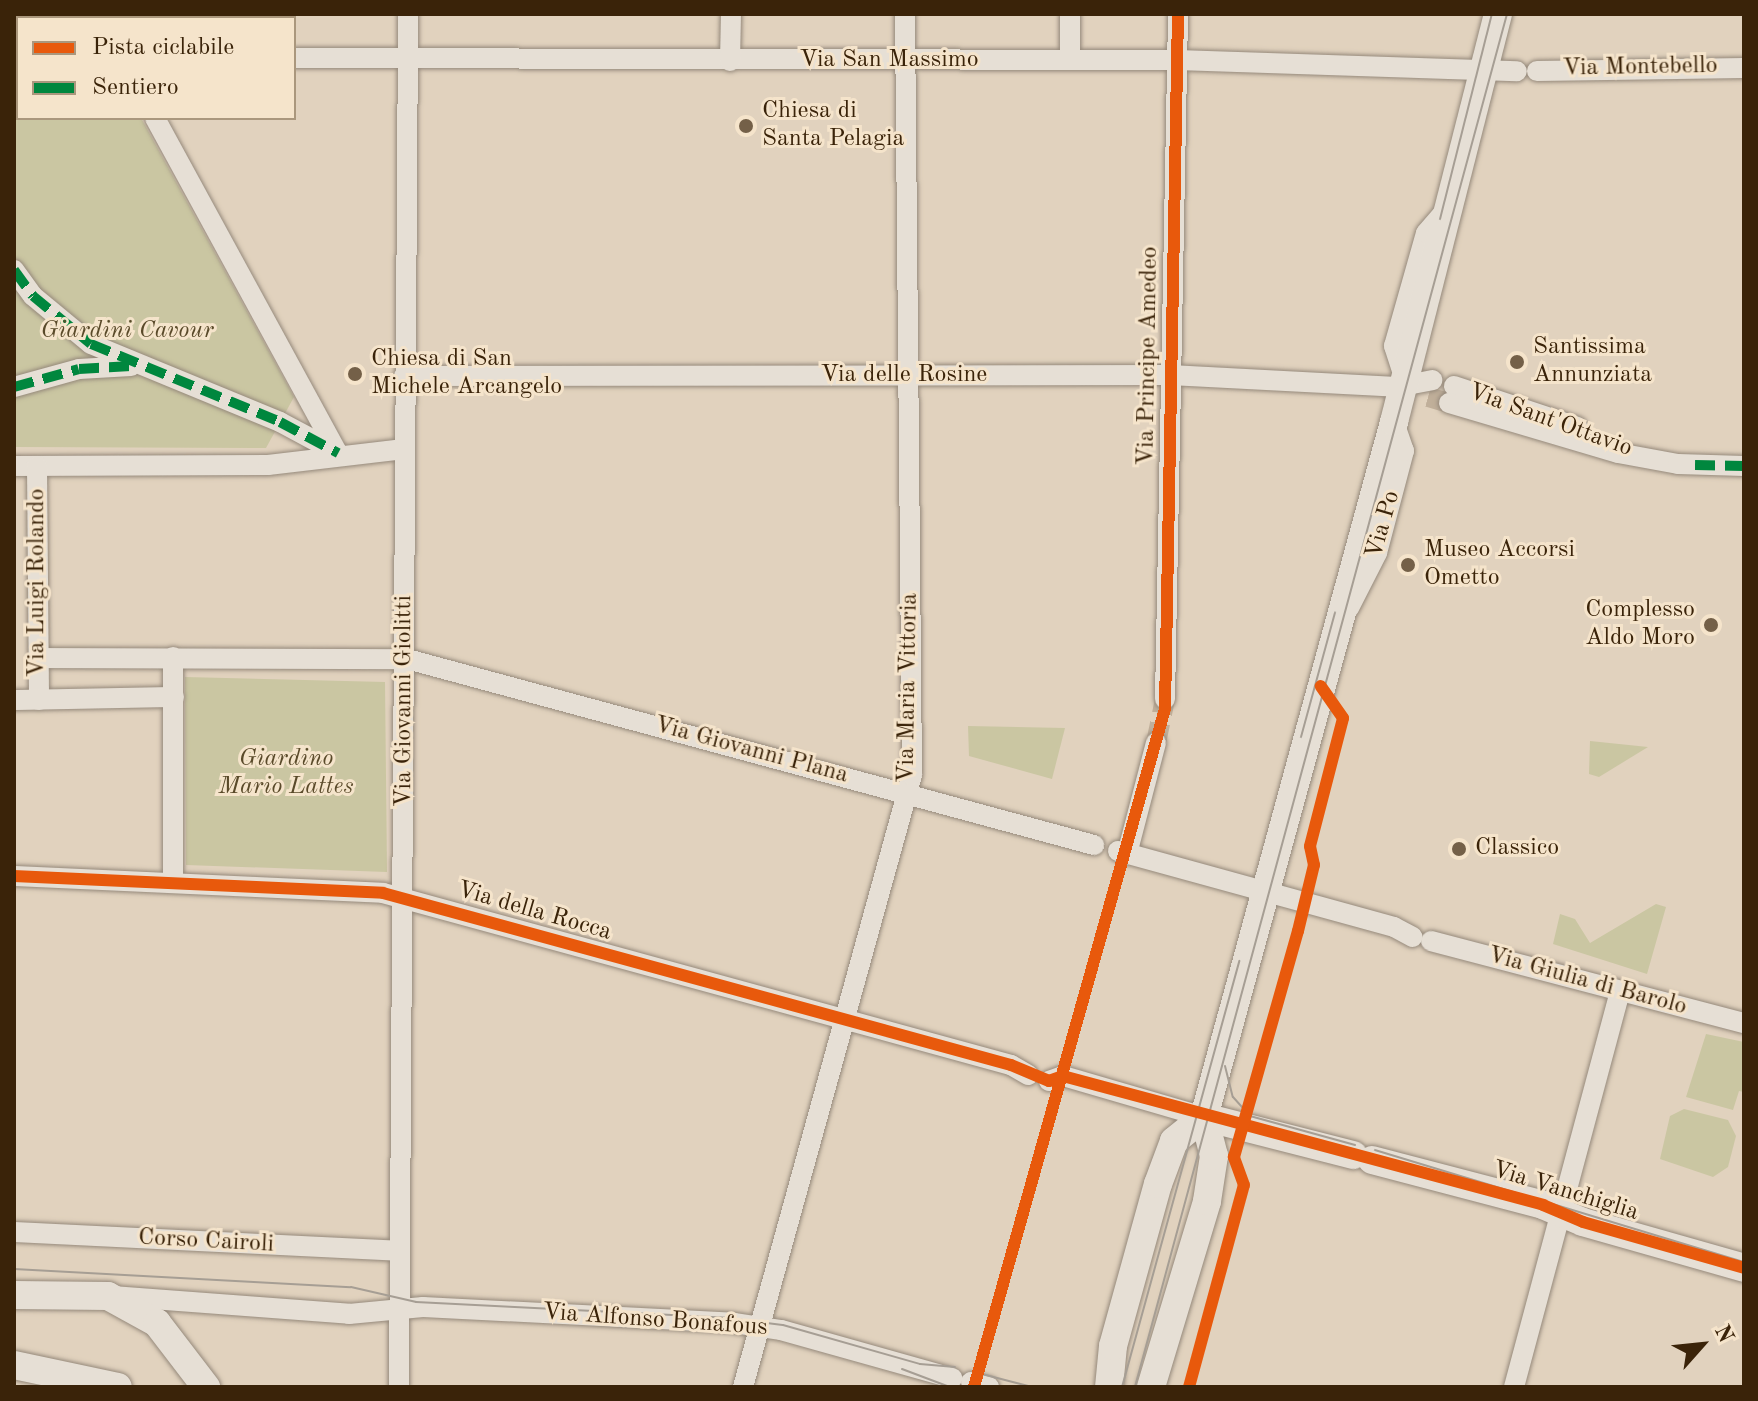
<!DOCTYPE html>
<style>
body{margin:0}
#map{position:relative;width:1758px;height:1401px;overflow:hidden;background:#e1d2be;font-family:"Old Standard TT",serif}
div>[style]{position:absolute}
.green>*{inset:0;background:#cac6a2}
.street-tunnel>*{height:20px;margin-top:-10px;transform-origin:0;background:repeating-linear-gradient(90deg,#c0af9a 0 20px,transparent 0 30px)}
.roads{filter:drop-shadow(0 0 2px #95897b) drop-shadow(0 0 2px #95897b)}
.street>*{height:20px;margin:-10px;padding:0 10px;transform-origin:10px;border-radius:10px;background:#e6dfd5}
.secondary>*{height:28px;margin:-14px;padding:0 14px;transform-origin:14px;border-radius:14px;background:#e6dfd5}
.tram>*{height:2px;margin:-1px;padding:0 1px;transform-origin:1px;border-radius:1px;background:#a69e94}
.quiet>*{height:10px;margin-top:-5px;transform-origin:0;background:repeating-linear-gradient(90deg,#00873e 0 20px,transparent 0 30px)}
.cycleway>*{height:12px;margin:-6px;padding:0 6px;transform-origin:6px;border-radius:6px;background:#e8590c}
.dots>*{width:22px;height:22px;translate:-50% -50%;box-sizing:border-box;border:4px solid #f5e4cb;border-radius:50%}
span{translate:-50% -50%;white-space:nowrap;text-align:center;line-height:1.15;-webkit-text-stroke:6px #f5e4cb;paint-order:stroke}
.street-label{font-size:24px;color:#3a2309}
.poi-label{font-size:24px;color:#3a2309}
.left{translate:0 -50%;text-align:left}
.right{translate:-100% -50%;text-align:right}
.park-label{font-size:24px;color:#5a4a2a;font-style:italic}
.frame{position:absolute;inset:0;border:16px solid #3a2309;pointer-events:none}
.legend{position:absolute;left:16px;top:16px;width:280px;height:104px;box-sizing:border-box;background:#f5e4cb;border:2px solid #aa977d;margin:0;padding:10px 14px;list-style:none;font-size:24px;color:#3a2309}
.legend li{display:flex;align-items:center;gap:16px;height:40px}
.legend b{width:40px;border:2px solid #aa977d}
.north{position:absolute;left:1662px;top:1305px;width:80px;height:80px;-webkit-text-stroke:6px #f5e4cb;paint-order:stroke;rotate:63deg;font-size:22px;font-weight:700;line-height:32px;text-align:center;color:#3a2309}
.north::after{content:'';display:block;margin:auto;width:28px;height:36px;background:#3a2309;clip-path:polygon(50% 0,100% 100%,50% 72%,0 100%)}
</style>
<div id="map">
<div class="green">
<div style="clip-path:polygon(14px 69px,18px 118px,141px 118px,294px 397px,266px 448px,14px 447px)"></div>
<div style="clip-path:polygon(185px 677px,385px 682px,387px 872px,186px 865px)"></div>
<div style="clip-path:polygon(968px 726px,1065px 728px,1052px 779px,969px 756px)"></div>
<div style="clip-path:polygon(1590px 741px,1648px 747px,1599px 777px,1589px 774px)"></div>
<div style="clip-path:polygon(1656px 904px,1666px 907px,1647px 974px,1553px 944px,1560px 914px,1575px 919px,1590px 943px)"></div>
<div style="clip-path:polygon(1706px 1034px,1744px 1042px,1744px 1092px,1739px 1091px,1733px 1110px,1686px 1097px)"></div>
<div style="clip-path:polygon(1684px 1109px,1728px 1120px,1736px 1136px,1728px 1167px,1713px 1177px,1660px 1159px,1670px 1116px)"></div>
</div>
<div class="street-tunnel">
<div style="left:1428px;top:397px;width:22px;rotate:16deg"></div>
<div style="left:1156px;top:743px;width:45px;rotate:-78.4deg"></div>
</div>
<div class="roads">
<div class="street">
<div style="left:1070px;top:14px;width:46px;rotate:90deg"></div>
<div style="left:14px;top:54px;width:4px"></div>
<div style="left:294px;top:58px;width:883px;rotate:0.13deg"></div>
<div style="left:1177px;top:60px;width:340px;rotate:1.9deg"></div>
<div style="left:730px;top:61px;width:47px;rotate:-88.8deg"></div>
<div style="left:1537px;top:71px;width:207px;rotate:-0.8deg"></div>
<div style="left:155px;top:118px;width:382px;rotate:61.4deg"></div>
<div style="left:14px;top:270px;width:32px;rotate:54deg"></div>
<div style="left:33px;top:296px;width:75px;rotate:39.6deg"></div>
<div style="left:91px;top:344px;width:204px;rotate:22.4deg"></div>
<div style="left:280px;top:422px;width:66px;rotate:28.1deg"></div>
<div style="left:404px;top:376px;width:766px;rotate:-0.07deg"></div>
<div style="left:1170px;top:375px;width:227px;rotate:3deg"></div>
<div style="left:1397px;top:387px;width:36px;rotate:-11deg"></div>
<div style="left:1405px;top:380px;width:36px;rotate:-108deg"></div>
<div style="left:1394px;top:346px;width:117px;rotate:-74.2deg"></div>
<div style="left:1426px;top:233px;width:33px;rotate:-49deg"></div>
<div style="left:1454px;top:386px;width:130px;rotate:18.4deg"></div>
<div style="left:14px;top:387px;width:67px;rotate:-15.5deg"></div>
<div style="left:79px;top:369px;width:52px;rotate:-3.3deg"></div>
<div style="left:1449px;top:403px;width:176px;rotate:16.5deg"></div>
<div style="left:1618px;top:453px;width:61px;rotate:10.4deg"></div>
<div style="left:1678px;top:464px;width:66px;rotate:1.7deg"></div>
<div style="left:14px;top:466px;width:254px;rotate:-0.2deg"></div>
<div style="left:268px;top:465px;width:137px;rotate:-6.7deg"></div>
<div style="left:37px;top:466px;width:234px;rotate:89.5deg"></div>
<div style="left:1349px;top:608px;width:62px;rotate:-63deg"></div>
<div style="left:1377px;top:553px;width:106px;rotate:-75.2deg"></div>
<div style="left:1404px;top:451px;width:31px;rotate:-109deg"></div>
<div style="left:39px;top:658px;width:368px;rotate:0.2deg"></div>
<div style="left:407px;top:659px;width:712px;rotate:15.15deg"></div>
<div style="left:1165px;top:699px;width:685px;rotate:-88.91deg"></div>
<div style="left:14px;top:700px;width:160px;rotate:-1.1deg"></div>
<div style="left:1118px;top:851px;width:286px;rotate:15.4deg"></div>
<div style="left:1394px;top:927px;width:21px;rotate:28deg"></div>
<div style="left:1127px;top:854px;width:115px;rotate:-75.4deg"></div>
<div style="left:14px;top:876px;width:369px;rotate:2.6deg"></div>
<div style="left:383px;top:893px;width:651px;rotate:15.32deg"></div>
<div style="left:1011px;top:1065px;width:20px;rotate:30deg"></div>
<div style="left:173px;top:882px;width:225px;rotate:-90deg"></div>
<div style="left:1431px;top:941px;width:324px;rotate:14.7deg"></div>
<div style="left:1049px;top:1081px;width:15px;rotate:-20deg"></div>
<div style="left:1063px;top:1076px;width:147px;rotate:16.2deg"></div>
<div style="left:14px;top:1232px;width:385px;rotate:2.8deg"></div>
<div style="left:112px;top:1296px;width:238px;rotate:4.3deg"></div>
<div style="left:349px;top:1314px;width:74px;rotate:-5.4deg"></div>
<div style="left:423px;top:1307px;width:311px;rotate:2.9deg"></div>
<div style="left:734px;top:1323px;width:48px;rotate:8.5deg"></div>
<div style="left:781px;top:1330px;width:178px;rotate:15.7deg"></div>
<div style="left:971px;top:1382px;width:19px;rotate:16deg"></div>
<div style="left:399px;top:1387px;width:1373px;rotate:-89.62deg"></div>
<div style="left:743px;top:1387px;width:635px;rotate:-74.56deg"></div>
<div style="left:912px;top:775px;width:761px;rotate:-90.53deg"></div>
<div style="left:1514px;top:1387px;width:410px;rotate:-75deg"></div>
</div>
<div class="secondary">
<div style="left:1204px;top:1117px;width:154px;rotate:14.3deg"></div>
<div style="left:1372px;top:1160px;width:177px;rotate:14.7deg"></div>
<div style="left:1543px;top:1205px;width:43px;rotate:23deg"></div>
<div style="left:1583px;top:1222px;width:167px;rotate:15.9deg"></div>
<div style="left:14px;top:1295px;width:94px;rotate:0.6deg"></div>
<div style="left:108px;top:1296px;width:56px;rotate:28.9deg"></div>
<div style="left:157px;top:1323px;width:81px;rotate:52.6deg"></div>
<div style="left:14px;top:1365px;width:106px;rotate:11.9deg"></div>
<div style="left:1109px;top:1387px;width:41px;rotate:-84.4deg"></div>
<div style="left:1113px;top:1346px;width:168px;rotate:-74.5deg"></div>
<div style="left:1158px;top:1184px;width:46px;rotate:-69.6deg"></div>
<div style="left:1174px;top:1141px;width:38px;rotate:-39deg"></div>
<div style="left:1151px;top:1387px;width:194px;rotate:-73.2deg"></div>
<div style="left:1207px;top:1201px;width:46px;rotate:-81.2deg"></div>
<div style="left:1214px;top:1156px;width:40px;rotate:-104.4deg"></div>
<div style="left:1204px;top:1117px;width:721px;rotate:-74.71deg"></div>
<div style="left:1394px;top:422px;width:421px;rotate:-75.7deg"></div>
</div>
</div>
<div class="tram">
<div style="left:1440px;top:219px;width:211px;rotate:-75.8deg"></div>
<div style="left:1301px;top:737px;width:129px;rotate:-74.7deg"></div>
<div style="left:1225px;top:1066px;width:32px;rotate:76deg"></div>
<div style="left:1233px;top:1097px;width:25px;rotate:48deg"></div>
<div style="left:1250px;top:1116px;width:109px;rotate:15.4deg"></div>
<div style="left:1375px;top:1150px;width:386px;rotate:16.9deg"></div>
<div style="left:14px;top:1269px;width:337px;rotate:3.1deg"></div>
<div style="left:351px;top:1287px;width:67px;rotate:13deg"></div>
<div style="left:416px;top:1302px;width:311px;rotate:2.9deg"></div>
<div style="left:727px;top:1318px;width:56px;rotate:7.1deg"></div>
<div style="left:783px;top:1325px;width:142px;rotate:15.9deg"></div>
<div style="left:920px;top:1364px;width:35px;rotate:5deg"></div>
<div style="left:902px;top:1369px;width:51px;rotate:20.6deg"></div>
<div style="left:974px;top:1372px;width:60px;rotate:14.5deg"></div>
<div style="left:1122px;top:1387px;width:442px;rotate:-74.6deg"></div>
<div style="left:1135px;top:1387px;width:1423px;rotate:-74.84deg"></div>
</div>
<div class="quiet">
<div style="left:14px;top:270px;width:32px;rotate:54deg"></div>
<div style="left:33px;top:296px;width:75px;rotate:39.6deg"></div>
<div style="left:91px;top:344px;width:204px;rotate:22.4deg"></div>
<div style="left:280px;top:422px;width:66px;rotate:28.1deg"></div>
<div style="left:14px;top:387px;width:67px;rotate:-15.5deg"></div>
<div style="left:79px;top:369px;width:52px;rotate:-3.3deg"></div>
<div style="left:1695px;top:465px;width:49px;rotate:1.2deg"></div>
</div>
<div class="cycleway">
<div style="left:14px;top:876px;width:369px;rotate:2.6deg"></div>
<div style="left:383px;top:893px;width:651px;rotate:15.32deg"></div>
<div style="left:1011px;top:1065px;width:41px;rotate:22.8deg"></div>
<div style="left:1049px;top:1081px;width:15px;rotate:-20deg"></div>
<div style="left:1063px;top:1076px;width:497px;rotate:15deg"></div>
<div style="left:1543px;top:1205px;width:43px;rotate:23deg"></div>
<div style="left:1583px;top:1222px;width:167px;rotate:15.9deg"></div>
<div style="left:974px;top:1387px;width:704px;rotate:-74.27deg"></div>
<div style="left:1165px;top:709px;width:695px;rotate:-88.93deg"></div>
<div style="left:1189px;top:1387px;width:209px;rotate:-74.8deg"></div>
<div style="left:1244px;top:1185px;width:30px;rotate:-110deg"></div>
<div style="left:1234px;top:1157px;width:235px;rotate:-74.2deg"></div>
<div style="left:1298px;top:931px;width:68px;rotate:-76.4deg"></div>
<div style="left:1314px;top:865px;width:19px;rotate:-102deg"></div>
<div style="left:1310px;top:846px;width:132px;rotate:-75.5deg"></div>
<div style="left:1343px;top:718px;width:39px;rotate:-125deg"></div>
</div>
<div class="dots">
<div style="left:746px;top:126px;background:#746048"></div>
<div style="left:1517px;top:362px;background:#746048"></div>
<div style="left:355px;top:374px;background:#746048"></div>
<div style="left:1408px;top:565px;background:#746048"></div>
<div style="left:1711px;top:625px;background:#746048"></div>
<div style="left:1459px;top:849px;background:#746048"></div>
</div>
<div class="street-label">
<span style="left:889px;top:61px">Via San Massimo</span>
<span style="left:1640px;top:68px;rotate:-1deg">Via Montebello</span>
<span style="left:1149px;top:356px;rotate:-89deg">Via Principe Amedeo</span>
<span style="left:904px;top:376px">Via delle Rosine</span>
<span style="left:1550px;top:421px;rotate:20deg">Via Sant'Ottavio</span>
<span style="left:1384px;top:525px;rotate:-74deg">Via Po</span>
<span style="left:38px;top:583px;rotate:-90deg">Via Luigi Rolando</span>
<span style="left:909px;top:688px;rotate:-89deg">Via Maria Vittoria</span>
<span style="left:405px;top:701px;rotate:-90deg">Via Giovanni Giolitti</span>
<span style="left:751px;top:751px;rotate:15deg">Via Giovanni Plana</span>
<span style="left:534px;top:912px;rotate:16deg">Via della Rocca</span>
<span style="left:1587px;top:982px;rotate:15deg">Via Giulia di Barolo</span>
<span style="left:1565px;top:1192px;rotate:17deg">Via Vanchiglia</span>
<span style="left:206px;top:1242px;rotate:3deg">Corso Cairoli</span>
<span style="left:655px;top:1321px;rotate:4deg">Via Alfonso Bonafous</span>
</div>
<div class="poi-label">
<span class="left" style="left:762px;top:126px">Chiesa di<br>Santa Pelagia</span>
<span class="left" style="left:1533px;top:362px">Santissima<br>Annunziata</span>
<span class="left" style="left:371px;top:374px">Chiesa di San<br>Michele Arcangelo</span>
<span class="left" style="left:1424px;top:565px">Museo Accorsi<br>Ometto</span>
<span class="right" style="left:1695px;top:625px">Complesso<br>Aldo Moro</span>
<span class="left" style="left:1475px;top:849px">Classico</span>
</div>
<div class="park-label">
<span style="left:127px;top:332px">Giardini Cavour</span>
<span style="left:286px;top:774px">Giardino<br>Mario Lattes</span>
</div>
<div class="frame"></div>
<ul class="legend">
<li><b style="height:10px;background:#e8590c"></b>Pista ciclabile</li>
<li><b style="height:10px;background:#00873e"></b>Sentiero</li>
</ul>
<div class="north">N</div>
</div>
